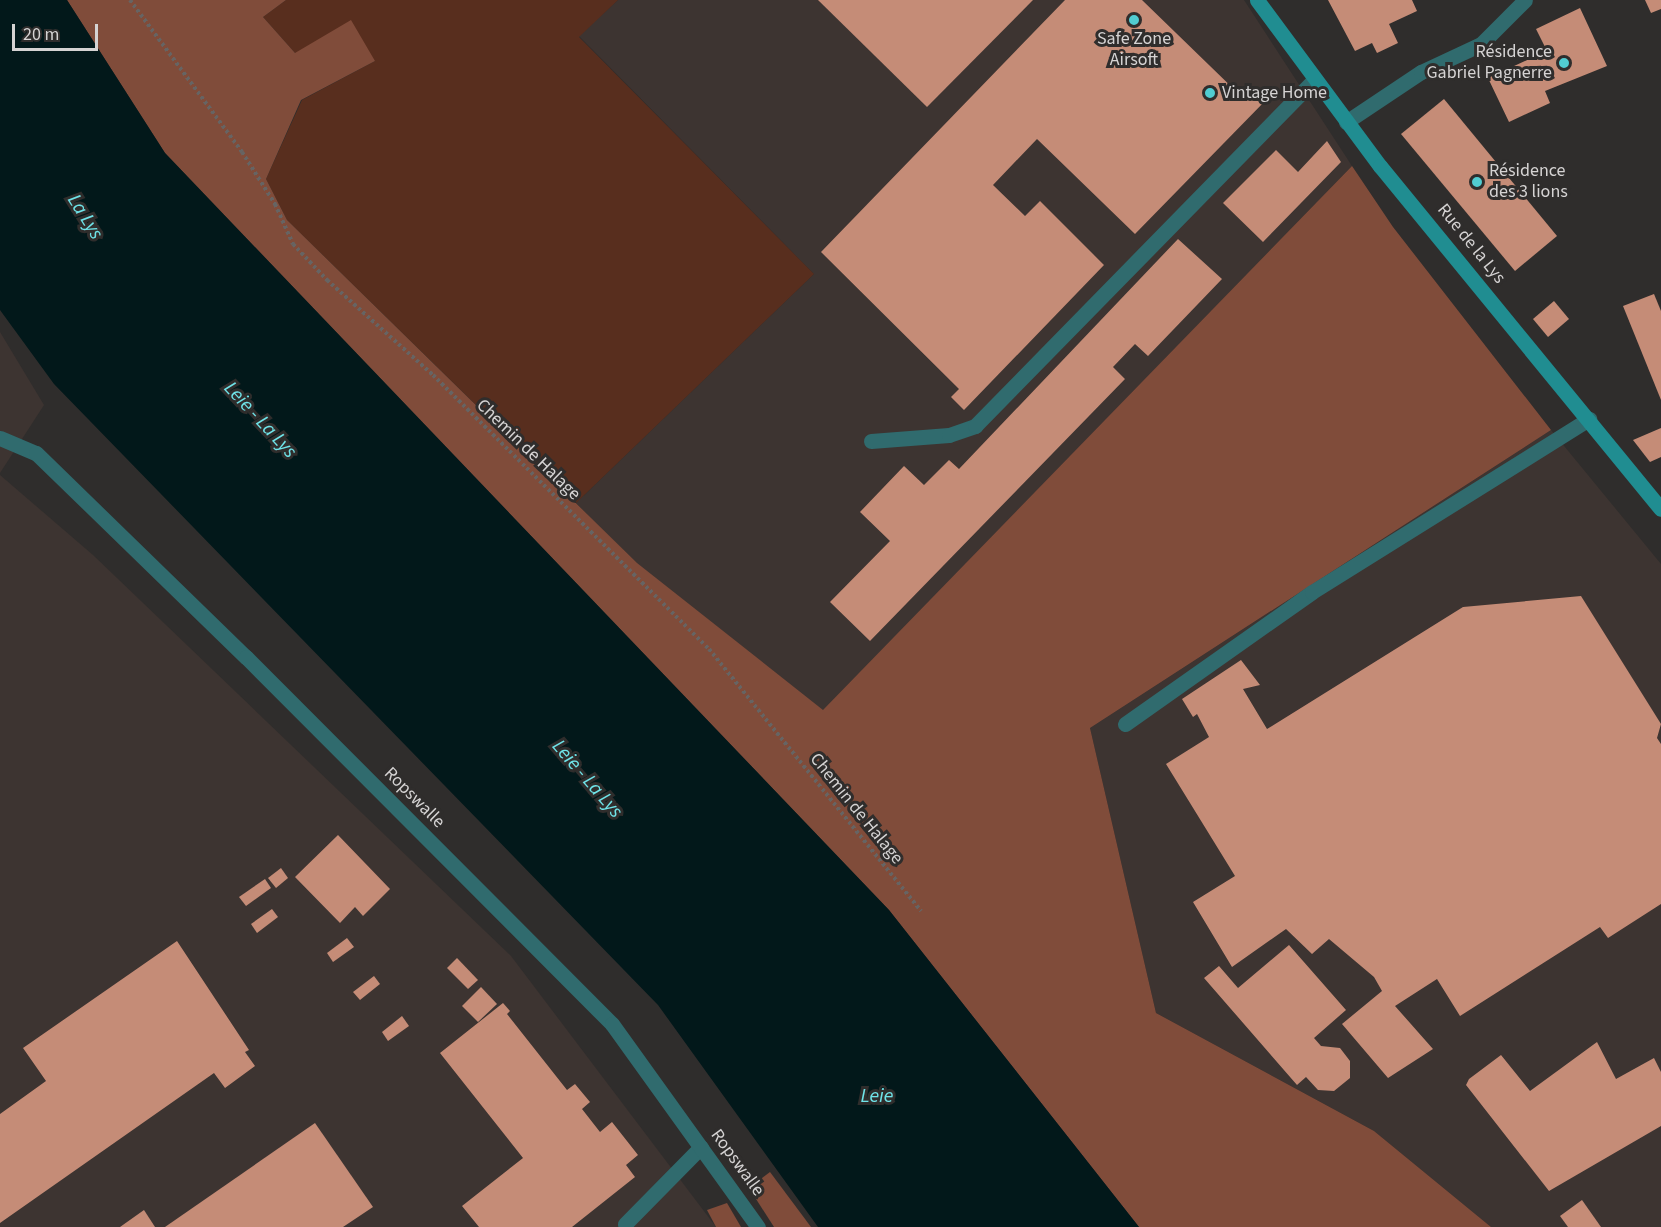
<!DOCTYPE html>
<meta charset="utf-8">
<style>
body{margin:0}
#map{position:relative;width:1661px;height:1227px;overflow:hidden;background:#2f2d2c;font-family:"Source Sans 3",sans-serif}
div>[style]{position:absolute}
.built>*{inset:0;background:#3d3431}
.green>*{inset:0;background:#582e1e}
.forest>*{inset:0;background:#804c3a}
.water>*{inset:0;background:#02181a}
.building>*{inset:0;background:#c58c77}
.path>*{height:4px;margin-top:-2px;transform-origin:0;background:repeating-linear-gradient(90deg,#666463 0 3px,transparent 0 6px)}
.lane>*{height:15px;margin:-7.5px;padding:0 7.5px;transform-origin:7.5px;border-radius:7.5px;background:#306b6e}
.street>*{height:15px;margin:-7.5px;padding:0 7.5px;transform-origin:7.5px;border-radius:7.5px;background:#306b6e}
.secondary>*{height:15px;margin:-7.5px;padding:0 7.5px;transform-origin:7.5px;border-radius:7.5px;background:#208d91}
.dots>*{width:16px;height:16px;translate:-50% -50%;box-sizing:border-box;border:3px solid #2f2d2c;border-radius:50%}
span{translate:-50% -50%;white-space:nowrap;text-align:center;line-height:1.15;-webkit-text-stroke:6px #2f2d2c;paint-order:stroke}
.poi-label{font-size:18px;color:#d5d3d3}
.right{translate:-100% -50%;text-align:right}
.left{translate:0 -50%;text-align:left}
.street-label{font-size:18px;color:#d5d3d3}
.water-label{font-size:20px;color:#6fe4e9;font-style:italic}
.scale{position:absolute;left:12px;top:24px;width:86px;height:27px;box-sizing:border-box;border:3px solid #d5d3d3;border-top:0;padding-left:8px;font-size:18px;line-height:21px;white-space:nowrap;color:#d5d3d3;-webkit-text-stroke:4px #2f2d2c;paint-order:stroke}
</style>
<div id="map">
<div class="built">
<div style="clip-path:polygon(618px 0,1244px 0,1352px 166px,823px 711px,637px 564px,576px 503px,814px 274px,579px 36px)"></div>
<div style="clip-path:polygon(0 332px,44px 405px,0 473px)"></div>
<div style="clip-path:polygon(1551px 430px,1661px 564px,1661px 1227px,1491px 1227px,1374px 1131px,1156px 1013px,1090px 728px)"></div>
<div style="clip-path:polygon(0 475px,93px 555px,511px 956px,716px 1227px,0 1227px)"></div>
</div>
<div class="green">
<div style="clip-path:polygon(286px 0,618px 0,579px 37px,814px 274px,576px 503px,287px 220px,266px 179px,302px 100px,375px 61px,295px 53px,263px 17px)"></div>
</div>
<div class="forest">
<div style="clip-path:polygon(67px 0,286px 0,263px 17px,295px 53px,351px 20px,375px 61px,301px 100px,266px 179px,287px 220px,637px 563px,823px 710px,1352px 166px,1393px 227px,1551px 430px,1090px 728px,1156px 1013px,1374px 1131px,1491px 1227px,1139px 1227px,889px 910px,165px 153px)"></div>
<div style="clip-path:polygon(770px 1172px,811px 1227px,774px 1227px,749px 1188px)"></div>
<div style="clip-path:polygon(727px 1203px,741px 1227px,716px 1227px,707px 1210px)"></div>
</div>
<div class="water">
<div style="clip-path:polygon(0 0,67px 0,165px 153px,889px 910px,1139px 1227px,818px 1227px,658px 1005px,54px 384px,0 310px)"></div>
</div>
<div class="building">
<div style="clip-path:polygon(818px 0,1033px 0,927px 107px)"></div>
<div style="clip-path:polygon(1065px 0,1142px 0,1243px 98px,1253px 88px,1266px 100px,1135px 234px,1037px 139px,993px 185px,1025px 216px,1040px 201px,1104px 265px,964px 410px,951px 397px,959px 389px,821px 252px)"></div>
<div style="clip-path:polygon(1328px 0,1412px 0,1417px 11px,1389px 24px,1398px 43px,1377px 53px,1372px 43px,1355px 51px)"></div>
<div style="clip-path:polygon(1645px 0,1661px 0,1661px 9px,1651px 13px)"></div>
<div style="clip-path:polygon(1580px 8px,1607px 66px,1545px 91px,1550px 103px,1509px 122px,1488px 78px,1547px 51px,1536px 29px)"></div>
<div style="clip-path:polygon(1444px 99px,1557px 236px,1515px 271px,1401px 134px)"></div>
<div style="clip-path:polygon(1327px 141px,1341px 162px,1263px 242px,1223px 203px,1276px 150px,1298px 172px)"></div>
<div style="clip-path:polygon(1178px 239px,1222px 279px,1148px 356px,1135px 344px,1113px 367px,1125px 379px,870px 641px,830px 602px,890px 541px,860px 512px,904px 466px,924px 485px,949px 460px,959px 469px)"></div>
<div style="clip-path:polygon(1654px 294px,1661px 311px,1661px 400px,1623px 306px)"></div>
<div style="clip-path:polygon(1554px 301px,1569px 319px,1548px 337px,1533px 319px)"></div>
<div style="clip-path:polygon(1661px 428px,1661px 457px,1650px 462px,1633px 440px)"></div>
<div style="clip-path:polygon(1581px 596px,1661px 724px,1657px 738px,1661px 744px,1661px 904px,1608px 938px,1600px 927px,1460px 1016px,1437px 979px,1395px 1006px,1433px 1049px,1388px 1078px,1342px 1024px,1382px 991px,1374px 977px,1329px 939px,1312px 954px,1286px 929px,1232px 967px,1193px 902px,1235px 876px,1166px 764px,1209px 737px,1197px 714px,1193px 717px,1182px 699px,1241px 660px,1260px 685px,1243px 689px,1267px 729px,1463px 607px)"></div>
<div style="clip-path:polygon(338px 835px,390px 889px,363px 916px,355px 907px,340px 923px,295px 877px)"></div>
<div style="clip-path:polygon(281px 868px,288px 878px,276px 888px,268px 878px)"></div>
<div style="clip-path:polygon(265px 879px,271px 888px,246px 906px,239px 897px)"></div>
<div style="clip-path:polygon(272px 909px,278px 917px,257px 933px,251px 924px)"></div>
<div style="clip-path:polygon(347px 938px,354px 947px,333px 962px,327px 953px)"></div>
<div style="clip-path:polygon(177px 941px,249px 1050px,245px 1052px,255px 1066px,225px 1088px,214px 1073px,0 1223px,0 1114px,46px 1081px,23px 1048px)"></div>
<div style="clip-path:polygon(1289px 945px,1346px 1010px,1314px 1038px,1321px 1046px,1340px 1048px,1350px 1061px,1350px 1078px,1334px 1091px,1318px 1090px,1306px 1077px,1297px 1085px,1204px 978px,1219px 966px,1238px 988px)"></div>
<div style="clip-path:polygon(457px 958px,478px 980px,468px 989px,447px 968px)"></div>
<div style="clip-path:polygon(374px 976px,380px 984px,360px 1000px,353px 992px)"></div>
<div style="clip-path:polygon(481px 987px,497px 1004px,478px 1022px,462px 1006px)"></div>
<div style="clip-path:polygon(503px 1003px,510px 1011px,507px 1014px,567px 1090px,575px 1084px,590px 1102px,582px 1109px,600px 1132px,612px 1122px,638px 1155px,626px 1165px,635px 1177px,572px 1227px,479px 1227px,462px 1206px,523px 1158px,440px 1053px)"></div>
<div style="clip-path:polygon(402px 1016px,409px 1026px,388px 1041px,382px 1032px)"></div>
<div style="clip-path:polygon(1597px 1042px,1616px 1079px,1654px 1058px,1661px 1072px,1661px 1126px,1549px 1191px,1466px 1085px,1469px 1079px,1501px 1055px,1530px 1091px)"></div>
<div style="clip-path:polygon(315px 1123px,373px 1207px,343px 1227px,165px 1227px)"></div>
<div style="clip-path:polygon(1582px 1200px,1601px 1227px,1568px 1227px,1560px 1216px)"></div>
<div style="clip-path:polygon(144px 1210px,155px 1227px,120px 1227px)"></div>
</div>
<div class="path">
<div style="left:130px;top:0;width:189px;rotate:53.6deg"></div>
<div style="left:242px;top:152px;width:62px;rotate:57.6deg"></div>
<div style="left:275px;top:204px;width:44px;rotate:65.8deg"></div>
<div style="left:293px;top:244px;width:50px;rotate:46.6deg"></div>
<div style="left:327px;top:280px;width:142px;rotate:41.9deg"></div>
<div style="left:433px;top:375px;width:389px;rotate:44.8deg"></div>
<div style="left:709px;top:649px;width:337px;rotate:51deg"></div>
</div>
<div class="lane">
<div style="left:871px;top:441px;width:78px;rotate:-4.4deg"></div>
<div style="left:949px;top:435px;width:28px;rotate:-19deg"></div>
<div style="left:975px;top:426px;width:484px;rotate:-45.6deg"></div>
<div style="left:1125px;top:724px;width:229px;rotate:-35.2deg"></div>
<div style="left:1312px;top:592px;width:327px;rotate:-32deg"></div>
<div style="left:625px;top:1224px;width:108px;rotate:-45.4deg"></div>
</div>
<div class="street">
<div style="left:1346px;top:122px;width:90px;rotate:-33.7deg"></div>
<div style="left:1421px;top:72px;width:66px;rotate:-25deg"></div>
<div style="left:1481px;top:44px;width:62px;rotate:-45deg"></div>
<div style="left:0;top:438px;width:39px;rotate:23deg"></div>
<div style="left:36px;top:453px;width:293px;rotate:44.2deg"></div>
<div style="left:246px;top:657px;width:518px;rotate:45.08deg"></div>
<div style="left:612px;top:1024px;width:250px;rotate:54.3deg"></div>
</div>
<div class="secondary">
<div style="left:1257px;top:0;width:207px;rotate:53.5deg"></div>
<div style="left:1380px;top:166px;width:443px;rotate:50.7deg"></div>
</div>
<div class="dots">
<div style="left:1134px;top:20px;background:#51ccd1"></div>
<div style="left:1564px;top:63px;background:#51ccd1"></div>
<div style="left:1210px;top:93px;background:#51ccd1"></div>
<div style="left:1477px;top:182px;background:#51ccd1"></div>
</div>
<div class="poi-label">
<span style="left:1134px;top:50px">Safe Zone<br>Airsoft</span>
<span class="right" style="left:1552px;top:63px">Résidence<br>Gabriel Pagnerre</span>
<span class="left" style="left:1222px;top:93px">Vintage Home</span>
<span class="left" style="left:1489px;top:182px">Résidence<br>des 3 lions</span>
</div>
<div class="street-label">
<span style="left:1471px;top:244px;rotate:51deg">Rue de la Lys</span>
<span style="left:528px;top:450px;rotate:44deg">Chemin de Halage</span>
<span style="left:414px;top:798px;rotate:45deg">Ropswalle</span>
<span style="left:856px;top:809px;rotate:51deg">Chemin de Halage</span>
<span style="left:737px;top:1163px;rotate:54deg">Ropswalle</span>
</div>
<div class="water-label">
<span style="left:85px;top:217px;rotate:58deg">La Lys</span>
<span style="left:260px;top:420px;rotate:47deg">Leie - La Lys</span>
<span style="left:587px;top:779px;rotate:49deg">Leie - La Lys</span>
<span style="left:877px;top:1096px">Leie</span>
</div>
<div class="scale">20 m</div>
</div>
